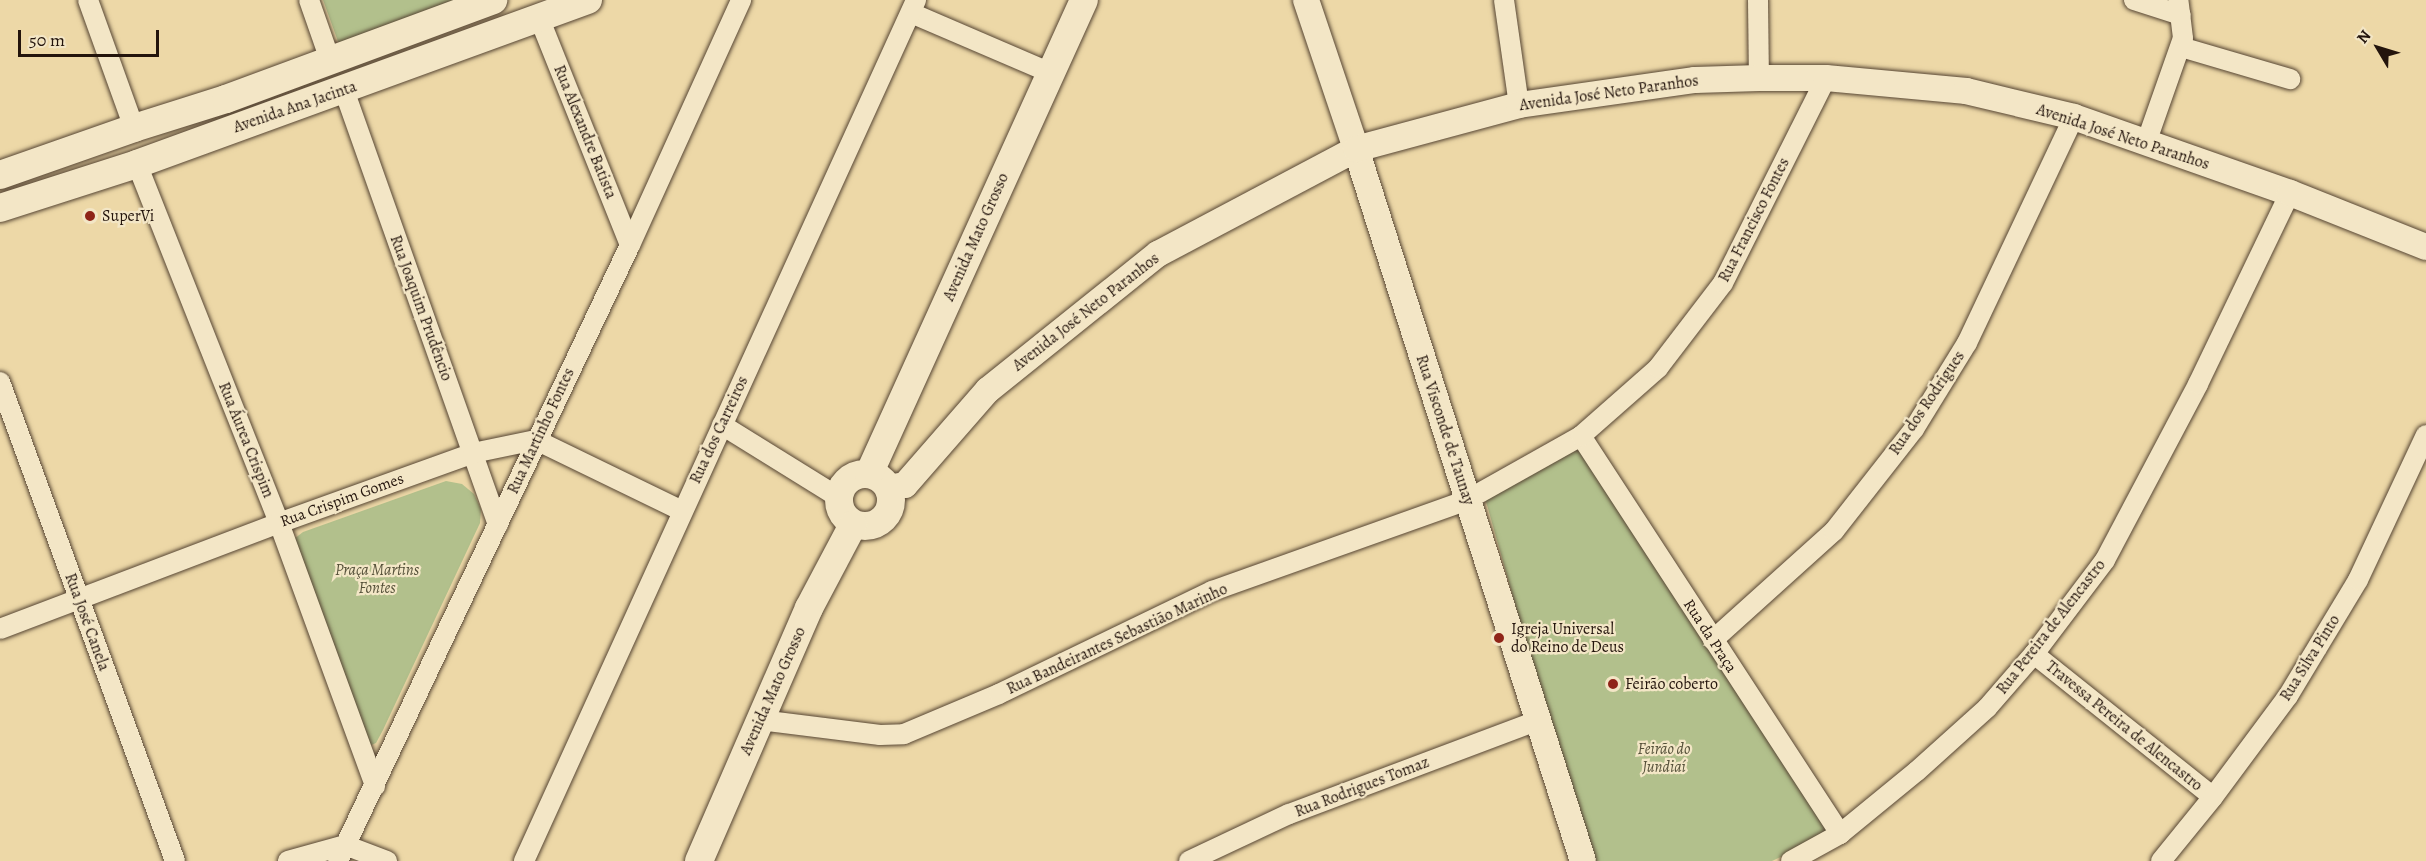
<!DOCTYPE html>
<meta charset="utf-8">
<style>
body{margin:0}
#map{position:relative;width:2426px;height:861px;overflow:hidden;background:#edd8a7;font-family:Alegreya,serif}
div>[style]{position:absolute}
.green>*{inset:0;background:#b2c08c}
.roads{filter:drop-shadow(0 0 2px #564533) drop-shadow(0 0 2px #564533)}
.minor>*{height:20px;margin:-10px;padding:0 10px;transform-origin:10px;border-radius:10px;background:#f3e6c6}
.tertiary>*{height:26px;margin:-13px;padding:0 13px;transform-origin:13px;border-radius:13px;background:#f3e6c6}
.secondary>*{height:28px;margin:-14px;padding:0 14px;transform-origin:14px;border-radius:14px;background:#f3e6c6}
.secondary>.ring{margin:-14px;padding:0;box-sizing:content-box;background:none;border:28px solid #f3e6c6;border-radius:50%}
.dots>*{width:16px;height:16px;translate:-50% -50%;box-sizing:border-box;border:3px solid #f3e6c6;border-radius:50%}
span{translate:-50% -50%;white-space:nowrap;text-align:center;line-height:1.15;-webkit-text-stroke:4.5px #f3e6c6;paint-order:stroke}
.street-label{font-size:16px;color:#23140c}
.poi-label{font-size:16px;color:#23140c}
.left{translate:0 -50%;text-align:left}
.park-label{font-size:16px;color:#555039;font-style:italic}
.north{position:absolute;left:2348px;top:18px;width:60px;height:60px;-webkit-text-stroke:4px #f3e6c6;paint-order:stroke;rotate:308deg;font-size:16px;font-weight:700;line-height:24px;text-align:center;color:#23140c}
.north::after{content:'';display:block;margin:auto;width:21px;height:27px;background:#23140c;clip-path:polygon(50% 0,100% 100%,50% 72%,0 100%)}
.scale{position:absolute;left:18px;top:30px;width:141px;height:27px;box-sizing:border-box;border:3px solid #23140c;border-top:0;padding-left:8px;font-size:18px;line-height:21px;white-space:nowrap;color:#23140c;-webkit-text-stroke:4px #f3e6c6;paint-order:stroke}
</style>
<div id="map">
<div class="green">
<div style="clip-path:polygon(323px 0,483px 0,340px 47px)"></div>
<div style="clip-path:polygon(1578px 440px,1831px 833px,1772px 861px,1588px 861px,1485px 498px)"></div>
<div style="clip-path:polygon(446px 481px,462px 484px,474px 494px,481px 509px,480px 523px,383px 730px,376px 743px,369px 746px,294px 539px,303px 532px)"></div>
</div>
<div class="roads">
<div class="minor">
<div style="left:88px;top:0;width:136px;rotate:70.2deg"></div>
<div style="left:309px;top:0;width:64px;rotate:70.7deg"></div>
<div style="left:1504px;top:0;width:106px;rotate:81.9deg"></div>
<div style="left:1758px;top:0;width:78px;rotate:89.3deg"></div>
<div style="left:2134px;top:0;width:49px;rotate:17.7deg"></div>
<div style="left:911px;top:13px;width:152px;rotate:23.2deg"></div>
<div style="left:540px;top:20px;width:242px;rotate:68.2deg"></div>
<div style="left:2181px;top:47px;width:114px;rotate:16.4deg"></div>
<div style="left:344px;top:90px;width:461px;rotate:70.5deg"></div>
<div style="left:2146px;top:143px;width:111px;rotate:-70.6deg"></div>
<div style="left:2183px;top:38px;width:38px;rotate:-97deg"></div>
<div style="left:137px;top:164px;width:386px;rotate:68.4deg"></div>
<div style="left:279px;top:523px;width:280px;rotate:69.9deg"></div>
<div style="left:0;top:382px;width:510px;rotate:69.93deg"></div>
<div style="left:722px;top:425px;width:137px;rotate:31.8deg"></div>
<div style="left:1581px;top:436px;width:475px;rotate:56.9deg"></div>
<div style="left:0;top:629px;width:298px;rotate:-20.8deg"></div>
<div style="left:279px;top:523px;width:206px;rotate:-19.8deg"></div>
<div style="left:473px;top:453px;width:64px;rotate:-11.7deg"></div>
<div style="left:536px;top:440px;width:162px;rotate:25.9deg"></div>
<div style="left:1713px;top:640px;width:163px;rotate:-42deg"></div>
<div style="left:1834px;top:531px;width:130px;rotate:-51.9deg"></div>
<div style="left:1914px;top:429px;width:101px;rotate:-58.4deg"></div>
<div style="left:1967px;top:343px;width:250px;rotate:-64.7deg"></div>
<div style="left:2034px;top:654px;width:229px;rotate:38.6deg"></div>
<div style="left:760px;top:720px;width:121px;rotate:7.1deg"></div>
<div style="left:880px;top:735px;width:24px;rotate:-2deg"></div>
<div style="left:904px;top:734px;width:103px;rotate:-22.8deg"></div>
<div style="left:999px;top:694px;width:237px;rotate:-25.8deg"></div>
<div style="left:1212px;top:591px;width:271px;rotate:-19.6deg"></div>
<div style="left:1467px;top:500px;width:131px;rotate:-29.3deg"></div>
<div style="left:1581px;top:436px;width:103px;rotate:-41.4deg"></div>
<div style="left:1658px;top:368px;width:107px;rotate:-52.6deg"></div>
<div style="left:1723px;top:283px;width:229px;rotate:-63.3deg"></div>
<div style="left:288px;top:861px;width:59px;rotate:-15.7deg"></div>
<div style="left:345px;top:845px;width:45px;rotate:20.9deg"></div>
<div style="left:338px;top:861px;width:682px;rotate:-64.64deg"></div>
<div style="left:630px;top:245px;width:269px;rotate:-65.6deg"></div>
<div style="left:524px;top:861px;width:946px;rotate:-65.52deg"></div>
<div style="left:1189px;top:861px;width:110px;rotate:-25.2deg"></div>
<div style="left:1289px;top:814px;width:265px;rotate:-20.6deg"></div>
<div style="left:1791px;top:861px;width:56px;rotate:-28.9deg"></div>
<div style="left:1840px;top:834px;width:99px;rotate:-39.3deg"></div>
<div style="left:1917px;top:771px;width:94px;rotate:-42deg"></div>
<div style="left:1987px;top:708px;width:72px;rotate:-49deg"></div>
<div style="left:2034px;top:654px;width:118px;rotate:-52.9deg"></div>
<div style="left:2105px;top:560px;width:199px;rotate:-62.1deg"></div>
<div style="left:2198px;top:384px;width:212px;rotate:-64.3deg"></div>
<div style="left:2161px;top:861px;width:82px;rotate:-50.9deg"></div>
<div style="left:2213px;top:797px;width:126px;rotate:-53.4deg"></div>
<div style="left:2288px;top:696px;width:135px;rotate:-58.9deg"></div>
<div style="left:2358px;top:580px;width:160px;rotate:-64.9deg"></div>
</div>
<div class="tertiary">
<div style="left:1306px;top:0;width:157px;rotate:71.4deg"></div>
<div style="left:1356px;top:149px;width:747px;rotate:72.32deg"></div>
<div style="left:888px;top:488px;width:17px;rotate:-10deg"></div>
<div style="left:905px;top:485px;width:126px;rotate:-48.9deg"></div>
<div style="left:988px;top:390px;width:218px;rotate:-38.7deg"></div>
<div style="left:1158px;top:254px;width:224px;rotate:-27.9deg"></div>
<div style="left:1356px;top:149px;width:169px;rotate:-15.1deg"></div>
<div style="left:1519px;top:105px;width:178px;rotate:-8.1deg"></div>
<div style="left:1695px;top:80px;width:64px;rotate:-1.8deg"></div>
<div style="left:1759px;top:78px;width:67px"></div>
<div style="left:1826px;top:78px;width:141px;rotate:5.3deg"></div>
<div style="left:1966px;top:91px;width:111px;rotate:13.5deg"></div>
<div style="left:2074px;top:117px;width:229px;rotate:19.4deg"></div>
<div style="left:2290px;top:193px;width:146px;rotate:21.7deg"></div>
</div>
<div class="secondary">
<div style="left:0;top:175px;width:142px;rotate:-19.3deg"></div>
<div style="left:134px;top:128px;width:96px;rotate:-17.5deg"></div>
<div style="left:226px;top:99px;width:285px;rotate:-20.3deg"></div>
<div style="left:0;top:208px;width:144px;rotate:-17.8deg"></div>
<div style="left:137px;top:164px;width:480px;rotate:-20deg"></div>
<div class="ring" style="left:839px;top:474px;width:24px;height:24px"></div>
<div style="left:869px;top:474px;width:520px;rotate:-65.6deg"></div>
<div style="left:699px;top:861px;width:276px;rotate:-66.5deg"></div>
<div style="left:809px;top:608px;width:94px;rotate:-62.1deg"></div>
</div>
</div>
<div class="dots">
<div style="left:90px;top:216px;background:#8f2418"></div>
<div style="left:1499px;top:638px;background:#8f2418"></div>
<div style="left:1613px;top:684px;background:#8f2418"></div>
</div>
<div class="street-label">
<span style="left:1609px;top:93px;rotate:-8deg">Avenida José Neto Paranhos</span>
<span style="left:295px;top:107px;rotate:-19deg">Avenida Ana Jacinta</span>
<span style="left:585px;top:132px;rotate:68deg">Rua Alexandre Batista</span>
<span style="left:2123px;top:137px;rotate:18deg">Avenida José Neto Paranhos</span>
<span style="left:1754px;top:220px;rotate:-63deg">Rua Francisco Fontes</span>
<span style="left:976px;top:237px;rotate:-66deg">Avenida Mato Grosso</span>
<span style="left:421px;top:308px;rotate:70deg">Rua Joaquim Prudêncio</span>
<span style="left:1086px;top:312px;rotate:-38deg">Avenida José Neto Paranhos</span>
<span style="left:1927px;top:403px;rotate:-56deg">Rua dos Rodrigues</span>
<span style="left:719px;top:430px;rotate:-65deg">Rua dos Carreiros</span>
<span style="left:1445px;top:430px;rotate:72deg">Rua Visconde de Taunay</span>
<span style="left:541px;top:431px;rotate:-65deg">Rua Martinho Fontes</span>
<span style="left:246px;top:440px;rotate:68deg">Rua Áurea Crispim</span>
<span style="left:342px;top:500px;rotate:-20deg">Rua Crispim Gomes</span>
<span style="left:87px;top:622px;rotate:70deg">Rua José Canela</span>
<span style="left:2051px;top:627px;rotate:-52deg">Rua Pereira de Alencastro</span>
<span style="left:1710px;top:636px;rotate:57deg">Rua da Praça</span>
<span style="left:1117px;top:639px;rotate:-25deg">Rua Bandeirantes Sebastião Marinho</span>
<span style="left:2310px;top:658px;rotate:-58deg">Rua Silva Pinto</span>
<span style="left:773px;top:691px;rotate:-66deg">Avenida Mato Grosso</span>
<span style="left:2124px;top:726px;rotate:39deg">Travessa Pereira de Alencastro</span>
<span style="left:1362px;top:787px;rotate:-21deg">Rua Rodrigues Tomaz</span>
</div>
<div class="poi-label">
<span class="left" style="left:102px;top:216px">SuperVi</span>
<span class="left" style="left:1511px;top:638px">Igreja Universal<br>do Reino de Deus</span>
<span class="left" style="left:1625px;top:684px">Feirão coberto</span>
</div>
<div class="park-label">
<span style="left:377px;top:579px">Praça Martins<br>Fontes</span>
<span style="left:1664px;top:758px">Feirão do<br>Jundiaí</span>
</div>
<div class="north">N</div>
<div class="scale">50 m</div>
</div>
